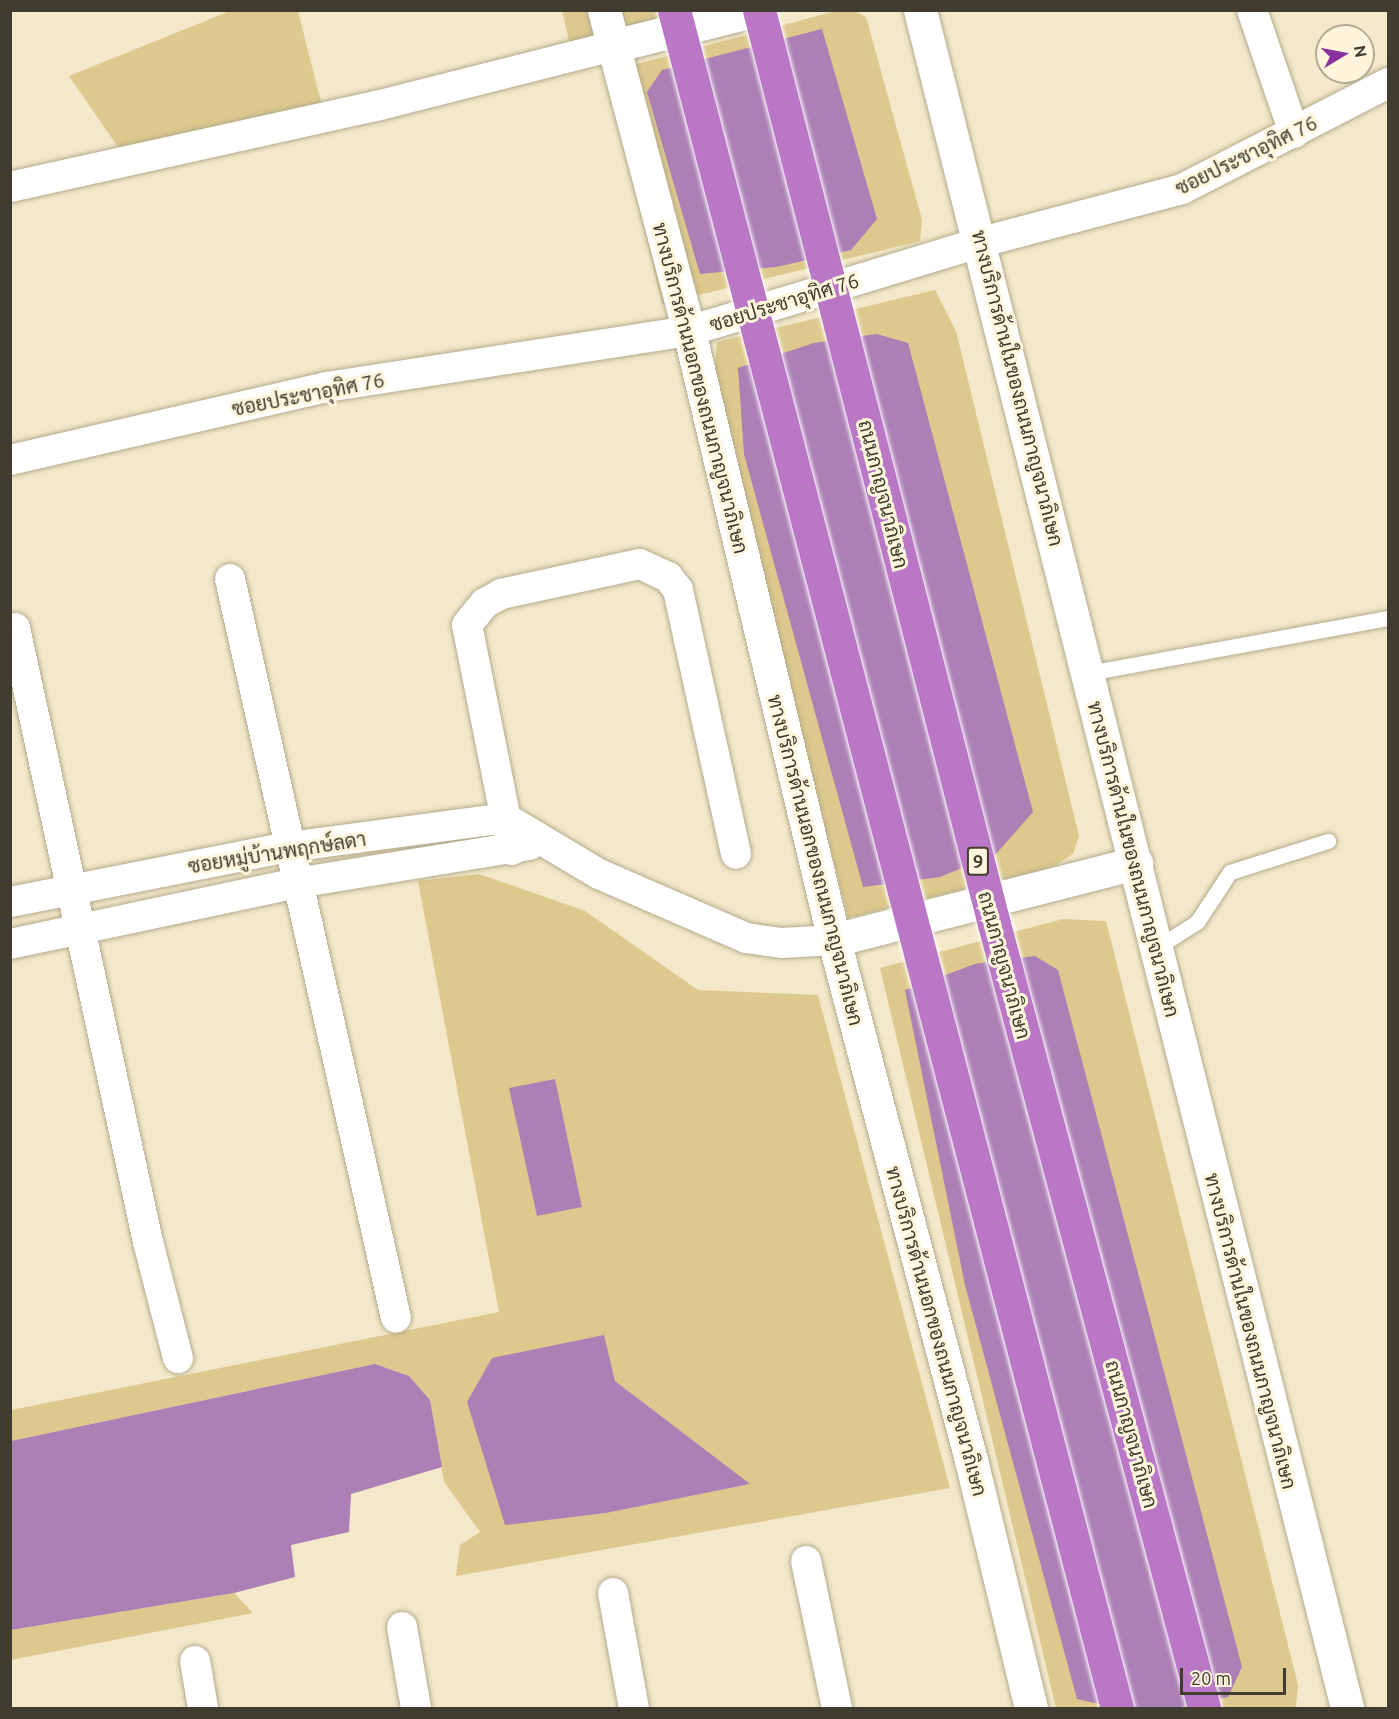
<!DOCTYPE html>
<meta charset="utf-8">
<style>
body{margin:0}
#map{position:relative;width:1399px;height:1719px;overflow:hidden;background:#f3e8c9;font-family:Ubuntu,Sarabun,sans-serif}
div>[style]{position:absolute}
.green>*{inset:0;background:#ddc88d}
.water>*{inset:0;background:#ac7fb5}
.roads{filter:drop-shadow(0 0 2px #b4aa8d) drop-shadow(0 0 2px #b4aa8d)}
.lane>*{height:15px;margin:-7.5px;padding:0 7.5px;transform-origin:7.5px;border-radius:7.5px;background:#fff}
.street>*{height:30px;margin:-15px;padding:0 15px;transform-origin:15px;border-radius:15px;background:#fff}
.secondary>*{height:33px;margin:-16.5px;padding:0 16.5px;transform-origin:16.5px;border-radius:16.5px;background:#fff}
.bridges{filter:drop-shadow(0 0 2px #fff) drop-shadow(0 0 2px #fff)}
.highway-bridge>*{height:33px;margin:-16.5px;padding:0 16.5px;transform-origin:16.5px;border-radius:16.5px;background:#b977c6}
span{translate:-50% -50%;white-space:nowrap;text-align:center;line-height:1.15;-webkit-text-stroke:6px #fef5dc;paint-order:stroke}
.shield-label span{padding:2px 4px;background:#fef5dc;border:2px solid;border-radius:4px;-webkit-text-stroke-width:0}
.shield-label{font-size:18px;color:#403c30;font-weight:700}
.street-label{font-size:20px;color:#403c30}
.frame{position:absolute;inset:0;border:12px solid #403c30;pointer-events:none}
.north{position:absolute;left:1315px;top:24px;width:60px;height:60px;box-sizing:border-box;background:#fef5dc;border:2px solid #b2ab97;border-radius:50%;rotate:80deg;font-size:16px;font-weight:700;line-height:24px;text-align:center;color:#403c30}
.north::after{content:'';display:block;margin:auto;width:21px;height:27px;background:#8a309c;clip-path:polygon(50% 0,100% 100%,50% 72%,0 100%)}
.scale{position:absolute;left:1180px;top:1668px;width:106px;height:27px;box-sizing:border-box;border:3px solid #403c30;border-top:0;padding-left:8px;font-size:18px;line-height:21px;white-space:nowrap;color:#403c30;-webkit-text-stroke:4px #fef5dc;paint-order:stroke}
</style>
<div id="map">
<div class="green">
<div style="clip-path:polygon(562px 10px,702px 11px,570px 45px)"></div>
<div style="clip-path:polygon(230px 11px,298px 11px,322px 106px,120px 150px,69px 76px)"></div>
<div style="clip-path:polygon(836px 11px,855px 11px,866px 17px,922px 220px,920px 241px,662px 304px,609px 77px,629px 66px)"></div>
<div style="clip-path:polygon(935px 290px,956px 331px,1079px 836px,1073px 854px,1053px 867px,848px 918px,714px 383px,717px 342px)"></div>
<div style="clip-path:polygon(evenodd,479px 874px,585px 911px,698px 990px,818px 995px,950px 1488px,456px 1576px,460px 1545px,480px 1532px,444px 1482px,430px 1400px,409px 1376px,375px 1364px,11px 1441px,11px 1410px,499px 1312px,418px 881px,479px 874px,603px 1335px,615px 1381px,749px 1484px,606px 1513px,572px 1515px,603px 1335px)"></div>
<div style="clip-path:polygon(1063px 919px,1106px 921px,1298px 1685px,1296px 1708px,1056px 1708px,880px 968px)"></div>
<div style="clip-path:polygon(234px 1593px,253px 1613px,11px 1660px,11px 1630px)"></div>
</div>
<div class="water">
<div style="clip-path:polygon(822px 29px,877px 219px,851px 250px,776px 267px,700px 274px,647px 92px,662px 70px)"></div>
<div style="clip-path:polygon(877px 334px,908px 343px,1033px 812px,996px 854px,940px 877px,863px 887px,744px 454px,738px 368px,814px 343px)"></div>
<div style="clip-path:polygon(1035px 956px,1058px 970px,1242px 1667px,1228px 1697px,1176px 1708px,1117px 1708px,1077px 1699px,965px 1285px,905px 990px,975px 964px)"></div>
<div style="clip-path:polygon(555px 1079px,582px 1207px,537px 1216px,509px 1088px)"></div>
<div style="clip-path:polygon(604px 1335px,615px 1381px,750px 1484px,606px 1513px,505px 1525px,467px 1402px,492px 1358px)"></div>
<div style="clip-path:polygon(375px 1364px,409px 1376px,430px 1400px,442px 1467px,351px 1494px,349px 1532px,291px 1545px,295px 1577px,234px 1593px,11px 1630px,11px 1441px)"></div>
</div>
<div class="roads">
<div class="lane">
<div style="left:1088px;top:673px;width:305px;rotate:-10.4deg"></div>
<div style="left:1156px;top:948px;width:49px;rotate:-32.4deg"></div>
<div style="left:1197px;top:922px;width:60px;rotate:-56.6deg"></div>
<div style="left:1230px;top:872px;width:103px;rotate:-17.6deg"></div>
</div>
<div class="street">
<div style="left:1252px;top:10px;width:130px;rotate:71.1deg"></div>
<div style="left:10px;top:187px;width:375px;rotate:-12.5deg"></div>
<div style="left:376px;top:106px;width:244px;rotate:-14.2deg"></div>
<div style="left:10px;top:460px;width:325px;rotate:-13deg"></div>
<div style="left:327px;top:387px;width:366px;rotate:-8.8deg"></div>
<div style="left:689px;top:331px;width:306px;rotate:-16.9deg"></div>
<div style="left:982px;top:242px;width:207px;rotate:-14.8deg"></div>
<div style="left:1182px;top:189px;width:232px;rotate:-27.2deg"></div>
<div style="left:230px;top:579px;width:757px;rotate:77.34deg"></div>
<div style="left:15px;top:628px;width:628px;rotate:77.78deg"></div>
<div style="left:148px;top:1242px;width:120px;rotate:75.5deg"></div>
<div style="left:512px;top:850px;width:229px;rotate:-101.3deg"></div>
<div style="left:467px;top:625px;width:28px;rotate:-51deg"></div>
<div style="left:485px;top:603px;width:18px;rotate:-29deg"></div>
<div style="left:501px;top:594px;width:142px;rotate:-12.2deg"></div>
<div style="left:640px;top:564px;width:31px;rotate:25deg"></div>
<div style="left:668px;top:577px;width:16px;rotate:52deg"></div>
<div style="left:678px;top:590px;width:270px;rotate:77.6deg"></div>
<div style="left:10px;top:902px;width:284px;rotate:-11.2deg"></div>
<div style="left:289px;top:847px;width:218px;rotate:-7.6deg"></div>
<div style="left:505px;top:818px;width:109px;rotate:30.8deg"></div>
<div style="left:599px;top:874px;width:160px;rotate:23.5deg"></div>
<div style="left:746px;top:938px;width:36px;rotate:8deg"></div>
<div style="left:782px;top:943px;width:52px;rotate:-3.3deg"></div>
<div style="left:10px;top:944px;width:293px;rotate:-12deg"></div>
<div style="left:297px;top:883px;width:236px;rotate:-9.3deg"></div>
<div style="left:806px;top:1561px;width:150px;rotate:78.1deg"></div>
<div style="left:613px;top:1593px;width:117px;rotate:79.7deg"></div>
<div style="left:402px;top:1627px;width:82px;rotate:80.2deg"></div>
<div style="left:195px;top:1661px;width:48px;rotate:80.3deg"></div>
</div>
<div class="secondary">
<div style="left:604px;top:10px;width:332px;rotate:75.2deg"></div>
<div style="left:689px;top:331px;width:626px;rotate:76.61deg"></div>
<div style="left:834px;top:940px;width:538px;rotate:75.24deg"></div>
<div style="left:971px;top:1460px;width:255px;rotate:76.4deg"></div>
<div style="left:920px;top:10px;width:1751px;rotate:75.88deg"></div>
<div style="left:613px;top:46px;width:147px;rotate:-14.1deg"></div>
<div style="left:834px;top:940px;width:312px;rotate:-14.3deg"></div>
</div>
</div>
<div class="bridges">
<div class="highway-bridge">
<div style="left:674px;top:10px;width:1755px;rotate:75.38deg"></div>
<div style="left:759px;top:10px;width:944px;rotate:75.58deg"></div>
<div style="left:994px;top:924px;width:812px;rotate:75deg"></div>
</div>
</div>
<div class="shield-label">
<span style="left:978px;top:861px">9</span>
</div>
<div class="street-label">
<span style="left:1246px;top:155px;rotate:-26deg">ซอยประชาอุทิศ 76</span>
<span style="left:784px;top:302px;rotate:-17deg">ซอยประชาอุทิศ 76</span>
<span style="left:701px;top:388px;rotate:76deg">ทางบริการด้านนอกของถนนกาญจนาภิเษก</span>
<span style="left:1018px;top:388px;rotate:76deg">ทางบริการด้านในของถนนกาญจนาภิเษก</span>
<span style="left:308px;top:394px;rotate:-11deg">ซอยประชาอุทิศ 76</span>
<span style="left:884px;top:494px;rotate:76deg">ถนนกาญจนาภิเษก</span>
<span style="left:277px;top:852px;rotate:-9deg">ซอยหมู่บ้านพฤกษ์ลดา</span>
<span style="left:1134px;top:859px;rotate:76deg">ทางบริการด้านในของถนนกาญจนาภิเษก</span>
<span style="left:816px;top:860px;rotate:76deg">ทางบริการด้านนอกของถนนกาญจนาภิเษก</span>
<span style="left:1005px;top:965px;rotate:75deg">ถนนกาญจนาภิเษก</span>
<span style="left:937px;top:1331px;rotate:75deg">ทางบริการด้านนอกของถนนกาญจนาภิเษก</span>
<span style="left:1251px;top:1331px;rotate:76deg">ทางบริการด้านในของถนนกาญจนาภิเษก</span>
<span style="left:1132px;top:1434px;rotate:75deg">ถนนกาญจนาภิเษก</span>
</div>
<div class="frame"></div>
<div class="north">N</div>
<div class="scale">20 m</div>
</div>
